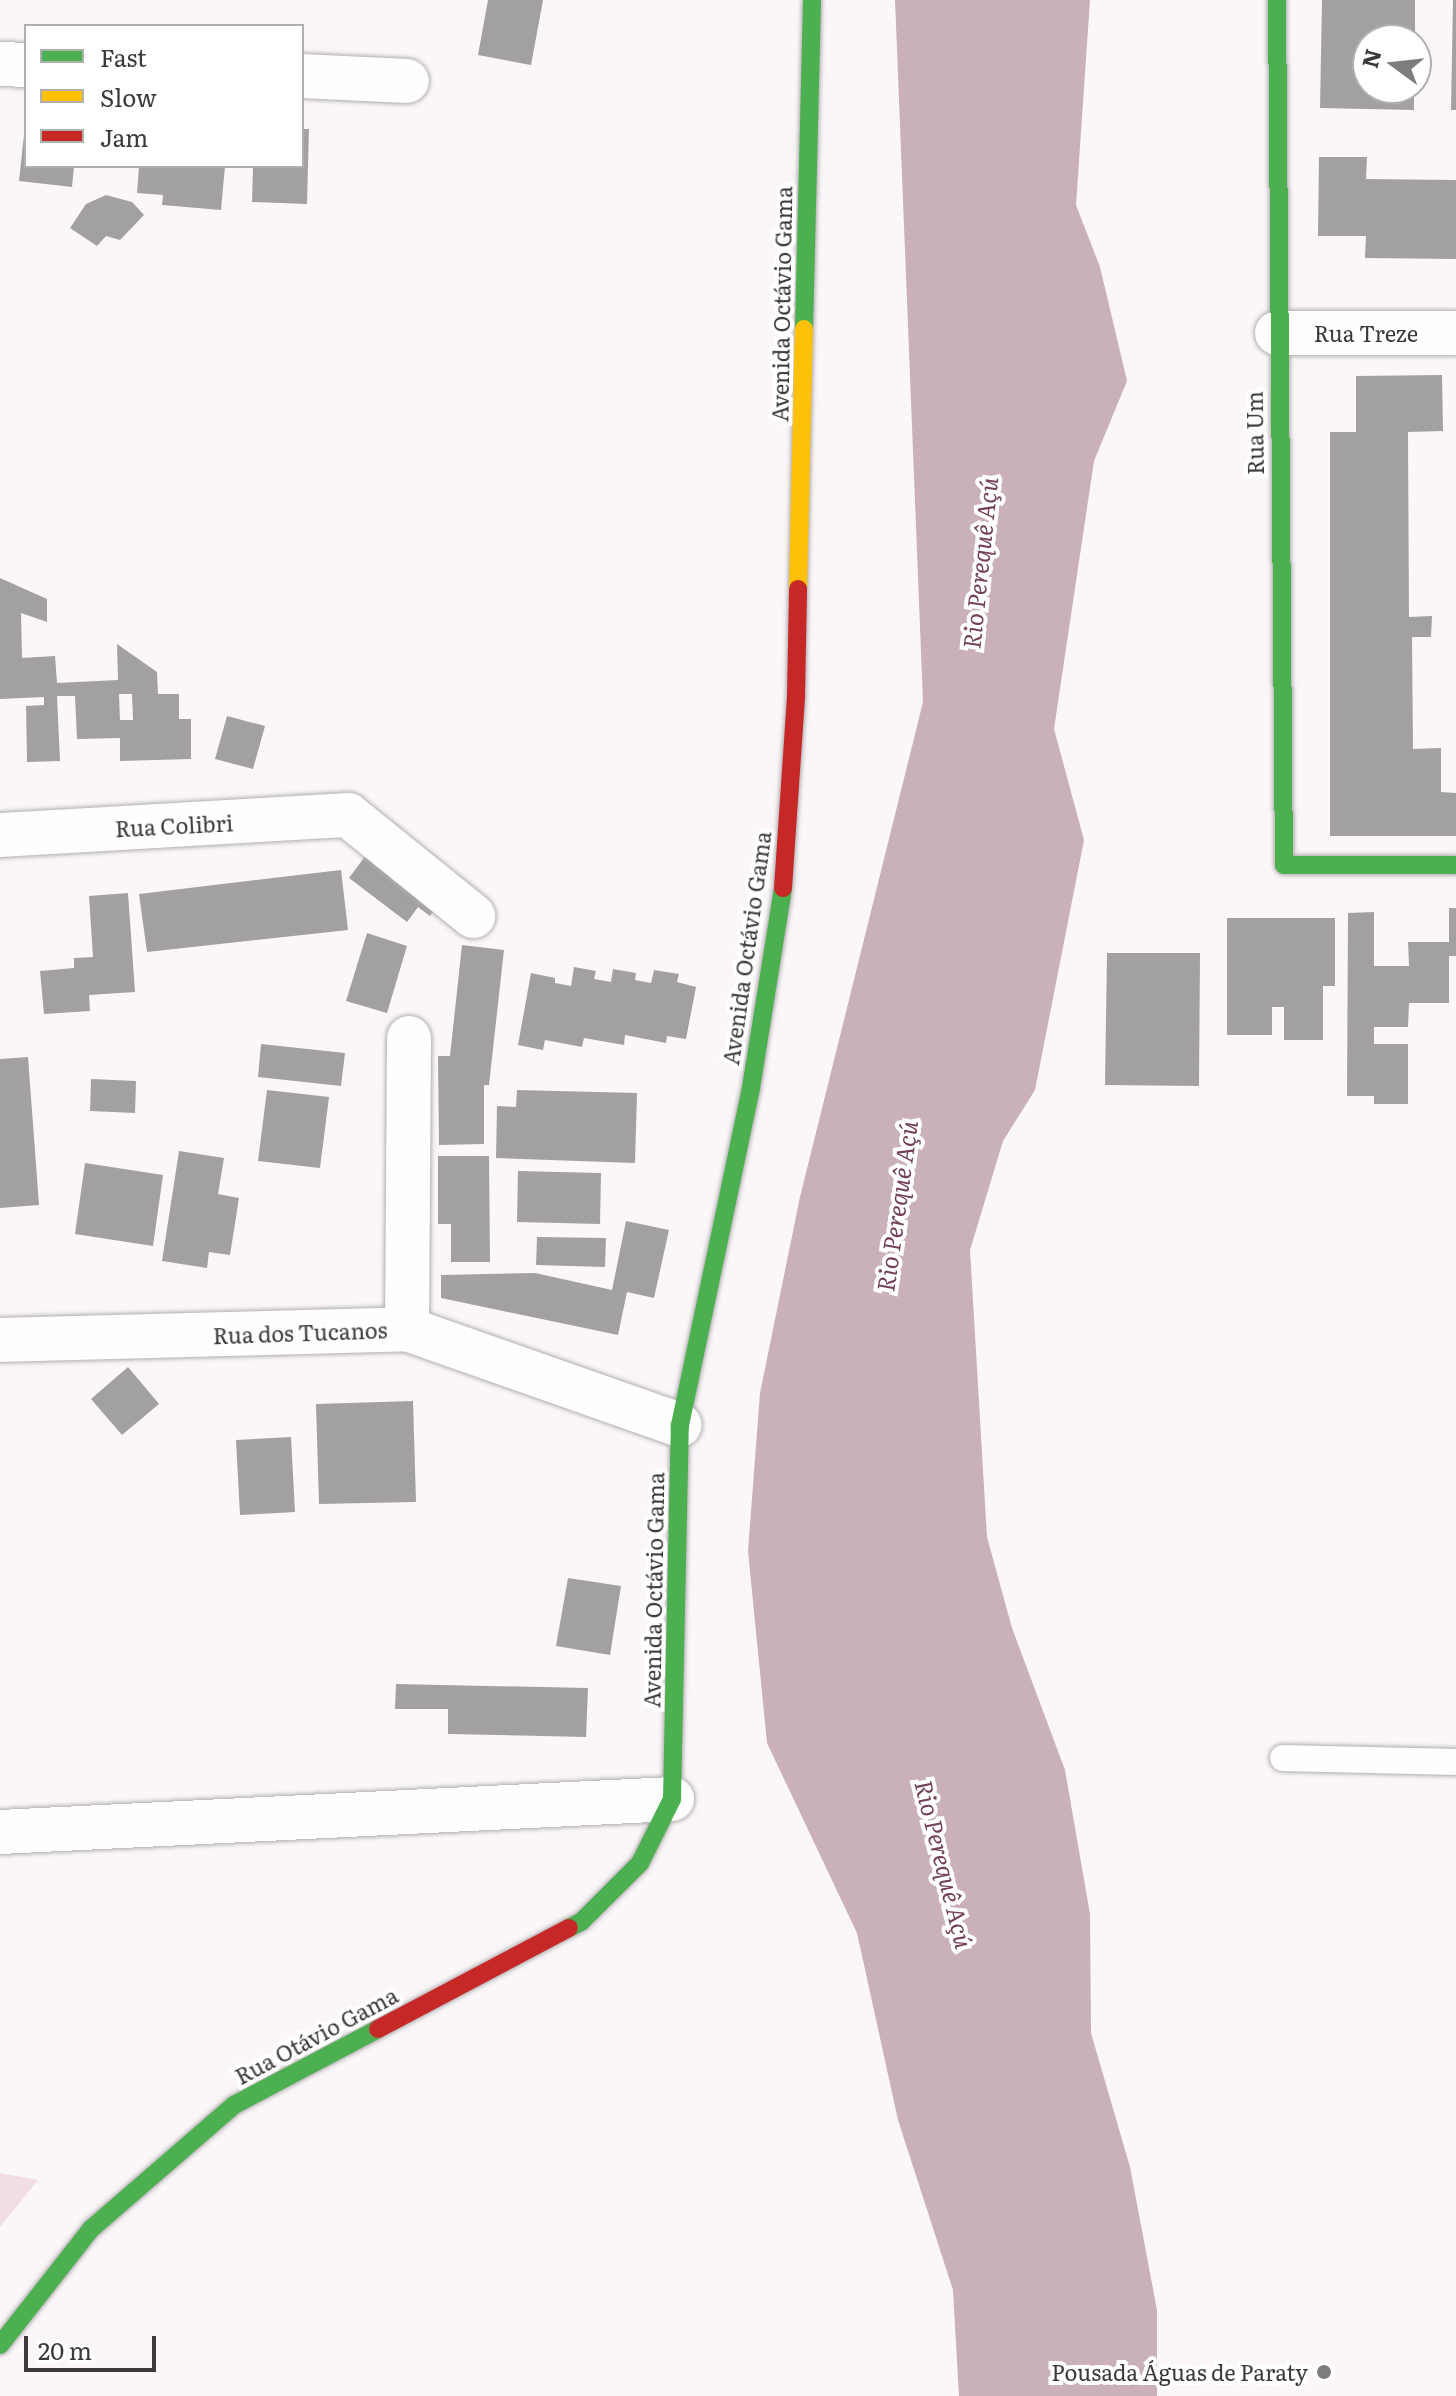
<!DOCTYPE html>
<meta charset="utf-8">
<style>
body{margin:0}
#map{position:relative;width:1456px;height:2396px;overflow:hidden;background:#fbf7f9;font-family:Literata,serif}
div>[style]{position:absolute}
.green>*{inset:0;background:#f2dce5}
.water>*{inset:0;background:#c9b0bb}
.building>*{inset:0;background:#a2a0a1}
.roads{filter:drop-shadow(0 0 2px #b2aeb0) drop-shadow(0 0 2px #b2aeb0)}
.lane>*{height:26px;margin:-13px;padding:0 13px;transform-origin:13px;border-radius:13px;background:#fefefe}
.street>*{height:44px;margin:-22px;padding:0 22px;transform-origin:22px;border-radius:22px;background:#fefefe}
.fast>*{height:18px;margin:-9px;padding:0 9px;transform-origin:9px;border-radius:9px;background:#4caf50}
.slow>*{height:18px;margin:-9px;padding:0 9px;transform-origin:9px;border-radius:9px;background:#ffc107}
.jam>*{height:18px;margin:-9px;padding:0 9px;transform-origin:9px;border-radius:9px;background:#c62828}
.dots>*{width:22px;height:22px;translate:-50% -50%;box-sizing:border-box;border:4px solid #fff;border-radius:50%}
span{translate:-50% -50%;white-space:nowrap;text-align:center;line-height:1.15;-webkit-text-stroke:8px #fff;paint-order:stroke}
.street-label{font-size:22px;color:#3c393a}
.poi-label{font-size:22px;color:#3c393a}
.right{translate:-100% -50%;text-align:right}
.water-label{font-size:24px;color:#724059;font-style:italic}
.legend{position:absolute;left:24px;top:24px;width:280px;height:144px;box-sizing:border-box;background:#fff;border:2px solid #b1b0b0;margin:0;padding:10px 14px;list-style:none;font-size:24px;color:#3c393a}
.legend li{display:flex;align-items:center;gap:16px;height:40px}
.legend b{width:40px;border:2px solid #b1b0b0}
.north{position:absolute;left:1352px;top:24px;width:80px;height:80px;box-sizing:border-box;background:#fff;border:2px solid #b1b0b0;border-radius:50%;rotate:285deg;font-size:22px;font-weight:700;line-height:32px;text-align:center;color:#3c393a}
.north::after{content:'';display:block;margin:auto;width:28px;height:36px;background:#7f7c7d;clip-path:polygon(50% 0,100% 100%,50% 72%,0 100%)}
.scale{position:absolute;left:24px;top:2336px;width:132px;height:36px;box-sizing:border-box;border:4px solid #3c393a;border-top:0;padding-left:10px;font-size:24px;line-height:28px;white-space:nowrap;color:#3c393a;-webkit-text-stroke:6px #fff;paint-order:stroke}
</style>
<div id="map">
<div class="green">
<div style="clip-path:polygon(0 2173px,38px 2180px,0 2227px)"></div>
</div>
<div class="water">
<div style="clip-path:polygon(895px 0,1090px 0,1076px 205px,1100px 267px,1127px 381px,1094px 461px,1054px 729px,1084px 840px,1035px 1090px,1003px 1141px,970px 1250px,987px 1537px,1012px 1628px,1065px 1770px,1090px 1914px,1091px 2033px,1130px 2167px,1157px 2310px,1157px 2396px,959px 2396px,953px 2290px,898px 2120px,857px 1933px,767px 1743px,748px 1551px,760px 1393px,800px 1197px,923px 702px)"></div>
</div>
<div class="building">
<div style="clip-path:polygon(488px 0,543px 0,531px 65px,478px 55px)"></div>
<div style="clip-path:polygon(1322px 0,1415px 0,1415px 40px,1368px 40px,1368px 88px,1414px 88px,1414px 110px,1320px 108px)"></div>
<div style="clip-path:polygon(1453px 0,1456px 0,1456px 110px,1451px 110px)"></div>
<div style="clip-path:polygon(302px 129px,309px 129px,307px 204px,252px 202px,253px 166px,302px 166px)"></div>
<div style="clip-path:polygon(24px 135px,26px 166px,74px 166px,72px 187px,19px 181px)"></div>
<div style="clip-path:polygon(1319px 157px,1367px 157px,1366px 179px,1456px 180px,1456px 259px,1365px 258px,1366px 236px,1318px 236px)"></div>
<div style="clip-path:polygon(139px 166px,225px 166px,221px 210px,162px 205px,163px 195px,137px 193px)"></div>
<div style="clip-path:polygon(106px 195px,132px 202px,144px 215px,120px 240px,106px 236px,97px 246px,70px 228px,86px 204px)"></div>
<div style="clip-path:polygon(1442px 375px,1443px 431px,1408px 432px,1409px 617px,1432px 616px,1431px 637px,1412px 637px,1413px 749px,1441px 748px,1441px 792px,1456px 793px,1456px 836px,1330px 836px,1330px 432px,1356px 432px,1356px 376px)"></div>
<div style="clip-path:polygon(evenodd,0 578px,47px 599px,47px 622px,21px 613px,22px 658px,55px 656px,57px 683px,118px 680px,117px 644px,157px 672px,158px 694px,179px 694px,179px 719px,191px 719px,191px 759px,120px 761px,120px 738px,77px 739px,75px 696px,57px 696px,60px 761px,27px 762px,26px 706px,44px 705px,44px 697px,0 699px,0 578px,119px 694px,132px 694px,133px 720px,120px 720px,119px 694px)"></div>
<div style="clip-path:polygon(227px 716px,265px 726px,253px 769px,215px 759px)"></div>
<div style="clip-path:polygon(372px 847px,442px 900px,430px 916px,418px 907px,407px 922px,349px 878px)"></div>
<div style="clip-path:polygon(341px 870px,348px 930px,147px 952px,139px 894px)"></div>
<div style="clip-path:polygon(128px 893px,135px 992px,89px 995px,90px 1011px,44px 1014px,40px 971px,74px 968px,74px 958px,93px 957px,89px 896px)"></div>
<div style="clip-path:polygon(1449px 908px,1456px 908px,1456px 956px,1449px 956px,1449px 1003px,1409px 1003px,1408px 1027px,1374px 1027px,1374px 1044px,1408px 1044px,1408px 1104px,1374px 1104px,1374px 1096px,1347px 1096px,1348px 913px,1374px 912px,1374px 966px,1409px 966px,1408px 942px,1449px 942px)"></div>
<div style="clip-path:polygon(1227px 918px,1335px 918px,1335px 986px,1323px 986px,1323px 1040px,1284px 1040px,1284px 1007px,1272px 1007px,1272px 1035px,1227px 1035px)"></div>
<div style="clip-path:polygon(367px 933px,407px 946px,387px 1013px,346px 1001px)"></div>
<div style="clip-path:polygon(462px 945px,504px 950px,489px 1085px,484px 1085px,484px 1144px,439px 1145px,438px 1056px,450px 1056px)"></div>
<div style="clip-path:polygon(1107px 953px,1200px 953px,1199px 1086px,1105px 1085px)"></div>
<div style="clip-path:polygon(574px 967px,596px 971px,594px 979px,611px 982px,613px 969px,636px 973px,635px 980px,651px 983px,654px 970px,679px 974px,677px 982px,696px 987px,686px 1039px,667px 1036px,666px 1043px,625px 1035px,624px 1045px,584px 1038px,582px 1047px,545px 1040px,543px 1050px,518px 1045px,531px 973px,555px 978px,555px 983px,571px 986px)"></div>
<div style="clip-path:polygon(261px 1044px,345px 1053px,341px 1086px,258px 1077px)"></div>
<div style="clip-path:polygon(28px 1057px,39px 1205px,0 1208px,0 1059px)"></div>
<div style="clip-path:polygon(91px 1079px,136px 1081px,135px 1113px,90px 1111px)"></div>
<div style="clip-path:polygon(267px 1090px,329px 1097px,320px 1168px,258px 1161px)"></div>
<div style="clip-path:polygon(517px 1090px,637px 1093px,635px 1163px,496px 1158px,497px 1106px,516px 1107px)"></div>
<div style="clip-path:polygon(179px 1151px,224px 1158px,218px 1194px,239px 1198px,230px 1255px,209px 1252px,207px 1268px,162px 1261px)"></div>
<div style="clip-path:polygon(438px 1156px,489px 1156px,490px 1262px,451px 1262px,451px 1224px,438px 1224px)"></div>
<div style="clip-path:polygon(85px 1163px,163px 1175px,153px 1246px,75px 1234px)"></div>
<div style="clip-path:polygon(518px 1171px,601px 1173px,600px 1224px,517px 1222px)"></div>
<div style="clip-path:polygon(626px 1221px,669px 1230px,654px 1298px,627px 1292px,618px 1335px,441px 1298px,441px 1275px,535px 1273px,612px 1290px)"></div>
<div style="clip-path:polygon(537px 1237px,606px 1238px,605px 1267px,536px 1265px)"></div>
<div style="clip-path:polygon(128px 1367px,159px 1404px,122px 1435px,91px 1399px)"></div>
<div style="clip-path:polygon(413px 1401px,416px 1502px,319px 1504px,316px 1404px)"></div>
<div style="clip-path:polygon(291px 1437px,295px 1512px,240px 1515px,236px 1440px)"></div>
<div style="clip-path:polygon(568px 1578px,621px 1586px,610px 1655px,556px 1646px)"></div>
<div style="clip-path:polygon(396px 1684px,588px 1688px,586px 1737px,448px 1734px,448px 1709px,395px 1709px)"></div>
</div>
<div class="roads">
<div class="lane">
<div style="left:1283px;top:1758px;width:173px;rotate:1.3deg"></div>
</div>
<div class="street">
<div style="left:0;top:64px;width:26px;rotate:2deg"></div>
<div style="left:302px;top:76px;width:105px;rotate:2.7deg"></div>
<div style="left:1277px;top:333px;width:179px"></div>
<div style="left:0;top:835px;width:349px;rotate:-3.3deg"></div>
<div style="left:348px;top:815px;width:161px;rotate:38.9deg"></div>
<div style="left:407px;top:1329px;width:291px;rotate:-89.6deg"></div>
<div style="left:0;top:1340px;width:407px;rotate:-1.5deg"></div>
<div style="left:407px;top:1329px;width:289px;rotate:19.4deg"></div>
<div style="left:0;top:1832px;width:673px;rotate:-2.81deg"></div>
</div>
<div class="fast">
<div style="left:1277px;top:0;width:865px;rotate:89.54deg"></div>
<div style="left:1284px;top:865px;width:172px"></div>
<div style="left:804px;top:329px;width:329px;rotate:-88.6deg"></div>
<div style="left:569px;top:1928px;width:13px;rotate:-27deg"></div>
<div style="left:581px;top:1922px;width:83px;rotate:-45deg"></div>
<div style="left:640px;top:1863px;width:72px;rotate:-63.4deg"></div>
<div style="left:672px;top:1799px;width:374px;rotate:-88.8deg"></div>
<div style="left:680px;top:1425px;width:344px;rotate:-78.1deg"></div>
<div style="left:751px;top:1088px;width:203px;rotate:-80.9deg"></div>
<div style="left:0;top:2345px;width:147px;rotate:-51.9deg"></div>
<div style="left:91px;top:2229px;width:189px;rotate:-40.9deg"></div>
<div style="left:234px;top:2105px;width:163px;rotate:-27.8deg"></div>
</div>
<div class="slow">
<div style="left:798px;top:589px;width:260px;rotate:-88.7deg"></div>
</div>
<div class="jam">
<div style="left:783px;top:888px;width:192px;rotate:-86.1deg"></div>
<div style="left:796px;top:696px;width:107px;rotate:-88.9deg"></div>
<div style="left:378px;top:2029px;width:216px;rotate:-27.9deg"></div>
</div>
</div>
<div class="dots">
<div style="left:1324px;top:2372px;background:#7f7c7d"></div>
</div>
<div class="street-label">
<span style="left:781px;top:304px;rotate:-89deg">Avenida Octávio Gama</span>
<span style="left:1366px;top:333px">Rua Treze</span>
<span style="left:1254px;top:433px;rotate:-91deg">Rua Um</span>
<span style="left:174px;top:825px;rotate:-3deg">Rua Colibri</span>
<span style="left:746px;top:948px;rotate:-82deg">Avenida Octávio Gama</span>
<span style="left:300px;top:1332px;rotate:-2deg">Rua dos Tucanos</span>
<span style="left:653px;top:1590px;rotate:-89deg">Avenida Octávio Gama</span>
<span style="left:316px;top:2035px;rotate:-28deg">Rua Otávio Gama</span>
</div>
<div class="poi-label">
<span class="right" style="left:1308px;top:2372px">Pousada Águas de Paraty</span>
</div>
<div class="water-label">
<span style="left:979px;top:563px;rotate:-84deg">Rio Perequê Açú</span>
<span style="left:896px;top:1206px;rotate:-82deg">Rio Perequê Açú</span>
<span style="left:945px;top:1864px;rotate:76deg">Rio Perequê Açú</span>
</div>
<ul class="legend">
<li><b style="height:10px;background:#4caf50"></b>Fast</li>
<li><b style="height:10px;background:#ffc107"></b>Slow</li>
<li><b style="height:10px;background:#c62828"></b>Jam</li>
</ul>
<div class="north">N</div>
<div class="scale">20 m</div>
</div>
